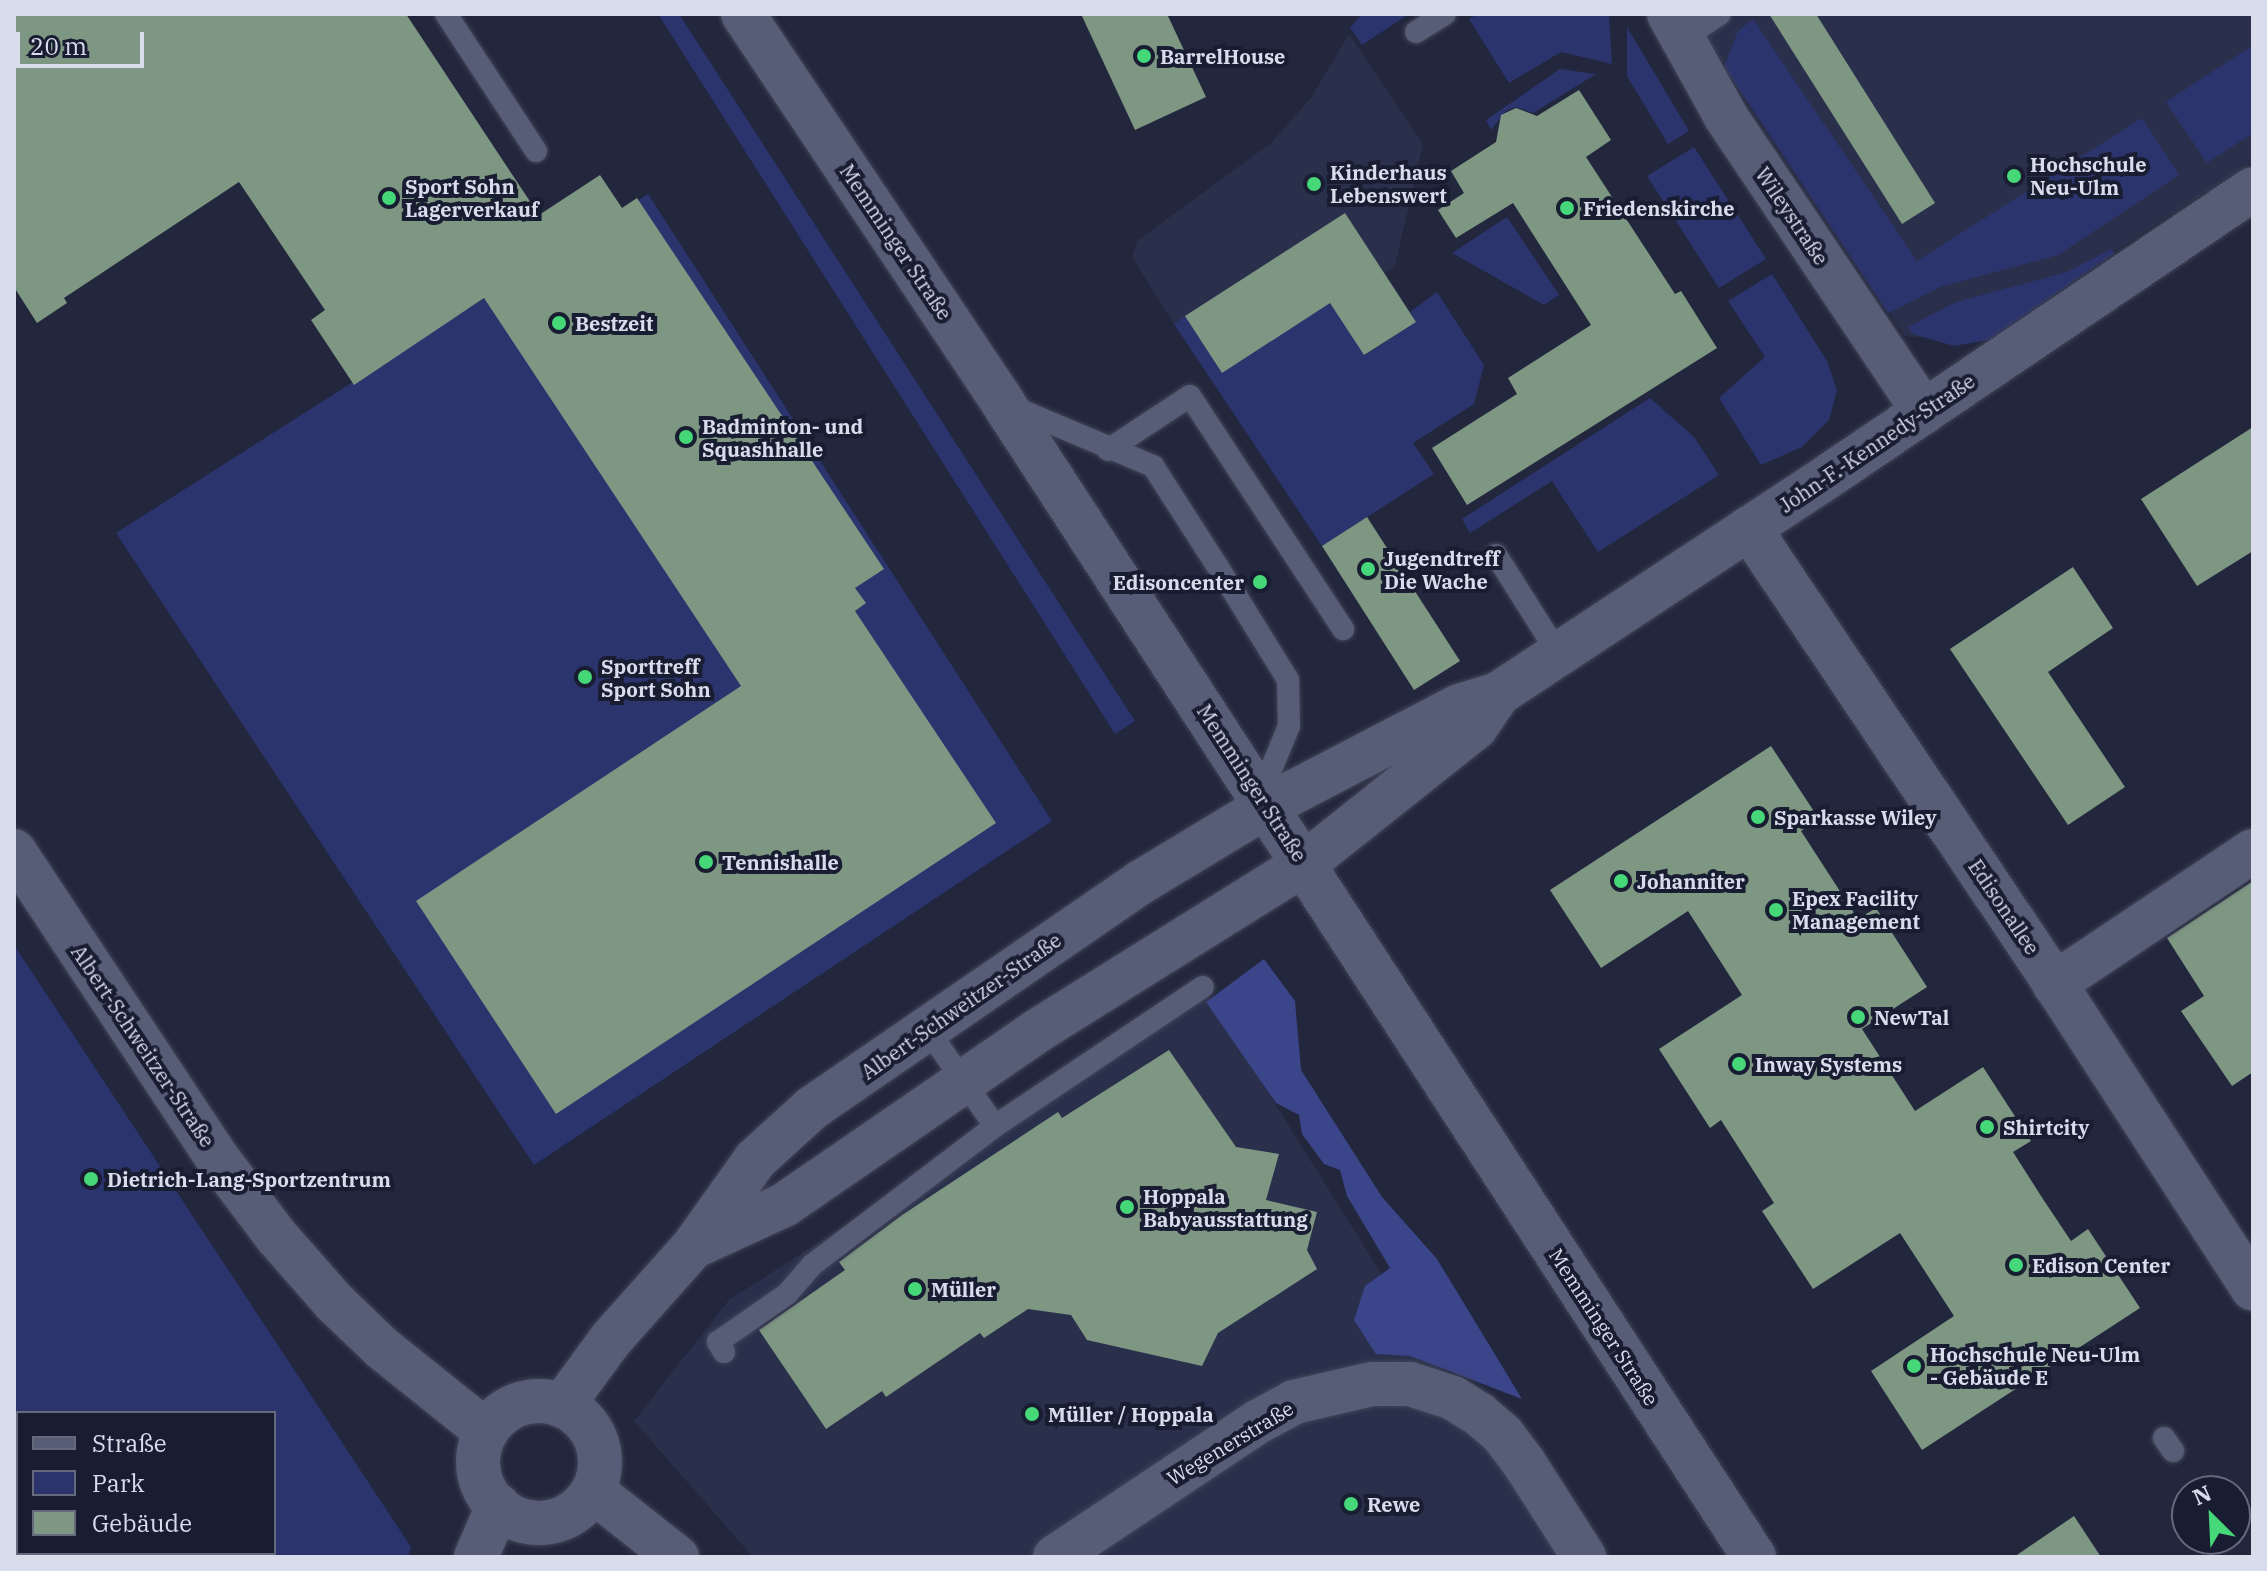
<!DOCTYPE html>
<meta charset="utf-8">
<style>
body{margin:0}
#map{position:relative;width:2267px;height:1571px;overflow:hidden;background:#22273d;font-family:"IBM Plex Serif",serif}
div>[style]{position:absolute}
.built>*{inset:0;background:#2a304c}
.green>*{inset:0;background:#2b346d}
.forest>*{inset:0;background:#3b458a}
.building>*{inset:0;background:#7e9783}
.roads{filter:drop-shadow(0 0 2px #414457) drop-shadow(0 0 2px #414457)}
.lane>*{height:22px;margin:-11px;padding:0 11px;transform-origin:11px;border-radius:11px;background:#575d76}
.street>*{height:44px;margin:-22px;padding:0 22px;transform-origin:22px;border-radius:22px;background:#575d76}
.street>.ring{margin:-22px;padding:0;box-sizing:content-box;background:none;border:44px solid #575d76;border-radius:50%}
.secondary>*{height:44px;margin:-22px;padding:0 22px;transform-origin:22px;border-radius:22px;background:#575d76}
.dots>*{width:22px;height:22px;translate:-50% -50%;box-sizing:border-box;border:4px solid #191d32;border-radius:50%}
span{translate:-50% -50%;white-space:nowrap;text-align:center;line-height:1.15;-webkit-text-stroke:8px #191d32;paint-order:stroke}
.poi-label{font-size:20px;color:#d8dceb;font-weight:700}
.left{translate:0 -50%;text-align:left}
.right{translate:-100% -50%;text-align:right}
.street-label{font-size:20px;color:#d8dceb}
.frame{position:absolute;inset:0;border:16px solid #d8dceb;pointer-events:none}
.legend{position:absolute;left:16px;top:1411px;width:260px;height:144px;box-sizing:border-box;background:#191d32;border:2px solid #65697c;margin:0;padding:10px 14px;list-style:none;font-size:24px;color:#d8dceb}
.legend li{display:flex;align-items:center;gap:16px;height:40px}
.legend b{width:40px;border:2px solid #65697c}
.north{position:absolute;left:2171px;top:1475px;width:80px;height:80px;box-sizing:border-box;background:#191d32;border:2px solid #65697c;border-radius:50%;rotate:336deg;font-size:22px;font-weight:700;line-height:32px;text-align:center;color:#d8dceb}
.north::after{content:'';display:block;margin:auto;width:28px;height:36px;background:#46d779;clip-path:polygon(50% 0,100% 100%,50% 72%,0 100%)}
.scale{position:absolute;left:16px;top:32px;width:128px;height:36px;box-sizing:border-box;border:4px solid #d8dceb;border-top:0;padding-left:10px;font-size:24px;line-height:28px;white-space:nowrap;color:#d8dceb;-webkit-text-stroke:6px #191d32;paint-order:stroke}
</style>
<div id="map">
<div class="built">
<div style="clip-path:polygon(1691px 14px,2253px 14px,2253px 161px,1976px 341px,1905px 336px)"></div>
<div style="clip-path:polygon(1349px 34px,1423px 144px,1395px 266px,1385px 273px,1416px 322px,1364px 355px,1185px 316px,1174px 324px,1132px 257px,1137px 241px,1271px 143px,1311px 98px)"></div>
<div style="clip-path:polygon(1206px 993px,1558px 1557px,753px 1557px,634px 1421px,729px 1300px)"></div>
</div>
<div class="green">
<div style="clip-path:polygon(658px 14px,679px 14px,1135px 721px,1115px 734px)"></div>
<div style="clip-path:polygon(1362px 14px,1409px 14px,1362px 45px,1350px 28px)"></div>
<div style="clip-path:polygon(1478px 14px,1609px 14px,1612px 64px,1561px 52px,1509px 83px,1469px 19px)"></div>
<div style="clip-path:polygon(1753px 19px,1917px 261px,2142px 118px,2179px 175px,2058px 255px,1940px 287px,1888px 313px,1724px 67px,1738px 31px)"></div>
<div style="clip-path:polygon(1627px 27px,1689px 131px,1668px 144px,1627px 76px)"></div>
<div style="clip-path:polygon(2253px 45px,2253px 133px,2207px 163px,2166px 102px)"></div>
<div style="clip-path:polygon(1560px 69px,1596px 74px,1533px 113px,1516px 107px,1506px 111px,1491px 130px,1486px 120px)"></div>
<div style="clip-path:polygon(1694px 147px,1766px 259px,1719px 288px,1647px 176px)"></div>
<div style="clip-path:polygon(648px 194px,1052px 821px,534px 1165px,116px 533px)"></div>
<div style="clip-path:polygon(1507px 217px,1559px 295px,1544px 305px,1452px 253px)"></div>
<div style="clip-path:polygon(2111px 249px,2115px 253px,1989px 340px,1954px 346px,1913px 334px,1908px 327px,1956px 302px,2067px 272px)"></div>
<div style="clip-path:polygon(1772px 274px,1827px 361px,1837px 390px,1829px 420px,1802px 447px,1761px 465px,1719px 398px,1765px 357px,1728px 301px)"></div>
<div style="clip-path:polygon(1437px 292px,1484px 365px,1474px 404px,1413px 443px,1434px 474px,1322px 546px,1174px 324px,1185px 316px,1330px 303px,1365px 355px,1416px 322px,1410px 312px)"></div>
<div style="clip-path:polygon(1650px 398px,1694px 437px,1719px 475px,1598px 552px,1552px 481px,1470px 533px,1462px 519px)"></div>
<div style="clip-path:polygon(evenodd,14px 945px,411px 1547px,408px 1557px,14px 1557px,14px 945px,18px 1413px,274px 1413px,274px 1553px,18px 1553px,18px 1413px)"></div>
</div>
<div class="forest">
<div style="clip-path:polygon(1264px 959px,1295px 1001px,1301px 1070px,1382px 1197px,1437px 1259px,1522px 1399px,1410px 1356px,1376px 1354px,1354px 1320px,1365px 1286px,1390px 1268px,1347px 1196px,1340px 1170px,1324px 1164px,1302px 1134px,1299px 1115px,1276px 1103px,1206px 1002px)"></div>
</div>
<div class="building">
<div style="clip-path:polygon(14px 14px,406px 14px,539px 215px,600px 175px,622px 208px,637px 198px,884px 569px,855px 588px,866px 603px,855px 611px,996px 823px,556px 1114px,416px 901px,741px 686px,484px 298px,354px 385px,311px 320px,325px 310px,239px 182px,64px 298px,67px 303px,37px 323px,14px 287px)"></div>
<div style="clip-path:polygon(1081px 14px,1167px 14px,1206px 97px,1135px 130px)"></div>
<div style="clip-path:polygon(1769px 14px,1816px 14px,1935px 203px,1902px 224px)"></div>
<div style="clip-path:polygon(1579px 90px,1611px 140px,1586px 157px,1675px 294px,1681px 291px,1717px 348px,1467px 505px,1432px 448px,1517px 394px,1508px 378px,1591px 325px,1513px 203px,1456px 238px,1438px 210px,1464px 193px,1451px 171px,1496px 142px,1501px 115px,1516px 108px,1537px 116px)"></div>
<div style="clip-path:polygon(1345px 213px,1416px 322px,1364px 355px,1330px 303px,1222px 373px,1185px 316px)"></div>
<div style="clip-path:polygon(2253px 427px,2253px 551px,2197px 586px,2141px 499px)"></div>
<div style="clip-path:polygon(1367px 517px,1460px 661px,1414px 690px,1322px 546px)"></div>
<div style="clip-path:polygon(2073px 567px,2113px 628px,2048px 672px,2125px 787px,2068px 825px,1950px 649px)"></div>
<div style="clip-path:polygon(1771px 746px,1819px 819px,1801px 831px,1858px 919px,1876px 908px,1927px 987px,1862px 1029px,1915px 1111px,1983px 1067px,2031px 1141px,2013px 1152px,2041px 1196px,2071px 1241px,2088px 1229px,2140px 1308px,1922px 1450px,1871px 1371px,1954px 1316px,1900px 1233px,1813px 1289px,1762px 1211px,1774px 1203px,1721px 1120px,1710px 1128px,1659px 1049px,1742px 995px,1688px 911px,1601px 968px,1550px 890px)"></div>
<div style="clip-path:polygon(2253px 881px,2253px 1072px,2232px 1086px,2181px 1011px,2204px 996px,2167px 938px)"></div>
<div style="clip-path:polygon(1169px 1050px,1236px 1147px,1279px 1154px,1266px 1200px,1317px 1212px,1307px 1250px,1317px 1269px,1218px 1333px,1202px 1366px,1087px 1340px,1071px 1315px,1028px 1309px,984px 1338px,980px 1333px,886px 1397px,882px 1391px,826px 1429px,759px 1330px,845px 1270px,839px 1262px,902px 1215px,1058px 1112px,1062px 1118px)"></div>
<div style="clip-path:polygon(2074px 1516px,2101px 1557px,2014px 1557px)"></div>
</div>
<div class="roads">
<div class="lane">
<div style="left:446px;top:14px;width:164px;rotate:56.7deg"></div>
<div style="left:1416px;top:32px;width:34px;rotate:-32deg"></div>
<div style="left:1682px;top:39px;width:45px;rotate:-33.3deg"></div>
<div style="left:1013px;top:407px;width:152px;rotate:22.9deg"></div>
<div style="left:1153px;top:466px;width:143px;rotate:57.3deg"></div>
<div style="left:1230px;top:586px;width:110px;rotate:58.3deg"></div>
<div style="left:1288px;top:680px;width:46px;rotate:88.8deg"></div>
<div style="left:1289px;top:726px;width:76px;rotate:112.5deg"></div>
<div style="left:1108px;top:450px;width:98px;rotate:-33.4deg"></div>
<div style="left:1190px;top:396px;width:279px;rotate:56.7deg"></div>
<div style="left:1496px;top:555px;width:116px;rotate:57.7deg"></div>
<div style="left:927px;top:1029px;width:118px;rotate:55deg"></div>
<div style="left:724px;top:1352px;width:12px;rotate:-121deg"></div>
<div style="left:718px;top:1342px;width:84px;rotate:-34.8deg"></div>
<div style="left:787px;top:1294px;width:38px;rotate:-49deg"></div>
<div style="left:812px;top:1265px;width:230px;rotate:-37.2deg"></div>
<div style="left:995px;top:1126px;width:250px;rotate:-33.8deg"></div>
<div style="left:2164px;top:1438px;width:16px;rotate:55deg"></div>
</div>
<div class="street">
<div style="left:1669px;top:14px;width:118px;rotate:61deg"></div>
<div style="left:1726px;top:117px;width:355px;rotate:56.1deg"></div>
<div style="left:1749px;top:528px;width:525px;rotate:56.1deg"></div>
<div style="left:2042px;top:964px;width:387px;rotate:57deg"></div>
<div style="left:14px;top:851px;width:369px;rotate:56.5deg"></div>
<div style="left:218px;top:1159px;width:98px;rotate:52.9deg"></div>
<div style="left:277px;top:1237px;width:88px;rotate:48.7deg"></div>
<div style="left:335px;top:1303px;width:65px;rotate:43.8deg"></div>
<div style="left:382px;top:1348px;width:134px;rotate:38.7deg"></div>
<div style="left:2054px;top:984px;width:239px;rotate:-33.8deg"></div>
<div style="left:695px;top:1246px;width:98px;rotate:-24.7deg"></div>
<div style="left:784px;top:1205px;width:307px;rotate:-34.5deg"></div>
<div style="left:1037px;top:1031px;width:315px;rotate:-32deg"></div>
<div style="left:1304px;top:864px;width:220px;rotate:-38.5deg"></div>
<div style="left:1476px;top:727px;width:40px;rotate:-56deg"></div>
<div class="ring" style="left:478px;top:1401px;width:78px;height:78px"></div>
<div style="left:562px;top:1406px;width:83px;rotate:-53.8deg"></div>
<div style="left:611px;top:1339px;width:123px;rotate:-48.3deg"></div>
<div style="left:693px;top:1247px;width:107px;rotate:-54.5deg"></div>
<div style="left:755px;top:1160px;width:77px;rotate:-42.4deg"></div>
<div style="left:812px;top:1108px;width:399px;rotate:-34.5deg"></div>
<div style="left:1141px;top:882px;width:147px;rotate:-31.1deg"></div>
<div style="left:1267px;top:806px;width:216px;rotate:-27.5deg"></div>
<div style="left:1459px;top:706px;width:41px;rotate:-17.1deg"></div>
<div style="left:1498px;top:694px;width:394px;rotate:-33.4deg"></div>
<div style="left:1827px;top:477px;width:514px;rotate:-34.06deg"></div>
<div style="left:593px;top:1491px;width:107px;rotate:38.2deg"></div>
<div style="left:476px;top:1557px;width:56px;rotate:-66.7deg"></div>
<div style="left:1055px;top:1557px;width:245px;rotate:-33.7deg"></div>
<div style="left:1259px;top:1421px;width:40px;rotate:-28deg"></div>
<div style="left:1294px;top:1402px;width:80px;rotate:-13deg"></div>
<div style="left:1372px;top:1384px;width:38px"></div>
<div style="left:1410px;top:1384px;width:45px;rotate:18deg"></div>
<div style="left:1453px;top:1398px;width:31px;rotate:32deg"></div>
<div style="left:1479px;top:1414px;width:32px;rotate:41deg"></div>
<div style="left:1503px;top:1435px;width:35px;rotate:53deg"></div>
<div style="left:1524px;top:1463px;width:112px;rotate:57.4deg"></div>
</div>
<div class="secondary">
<div style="left:743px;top:14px;width:468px;rotate:56.2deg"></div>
<div style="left:1003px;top:403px;width:1377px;rotate:56.94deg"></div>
</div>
</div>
<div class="dots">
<div style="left:1144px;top:56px;background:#46d779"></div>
<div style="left:2014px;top:176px;background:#46d779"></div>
<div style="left:1314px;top:184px;background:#46d779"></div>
<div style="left:389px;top:198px;background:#46d779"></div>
<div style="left:1567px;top:208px;background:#46d779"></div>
<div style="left:559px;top:323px;background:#46d779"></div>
<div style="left:686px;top:437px;background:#46d779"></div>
<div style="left:1368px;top:569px;background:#46d779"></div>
<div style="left:1260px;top:582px;background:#46d779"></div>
<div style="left:585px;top:677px;background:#46d779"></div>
<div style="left:1758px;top:817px;background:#46d779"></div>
<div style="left:706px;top:862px;background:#46d779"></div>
<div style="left:1621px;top:881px;background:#46d779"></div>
<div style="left:1776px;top:910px;background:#46d779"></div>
<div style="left:1858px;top:1017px;background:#46d779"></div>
<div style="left:1739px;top:1064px;background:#46d779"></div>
<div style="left:1987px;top:1127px;background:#46d779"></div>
<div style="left:91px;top:1179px;background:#46d779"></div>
<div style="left:1127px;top:1207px;background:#46d779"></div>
<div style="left:2016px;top:1265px;background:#46d779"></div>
<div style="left:915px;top:1289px;background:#46d779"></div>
<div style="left:1914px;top:1366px;background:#46d779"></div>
<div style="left:1032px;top:1414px;background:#46d779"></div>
<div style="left:1351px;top:1504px;background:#46d779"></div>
</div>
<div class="poi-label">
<span class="left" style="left:1160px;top:56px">BarrelHouse</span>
<span class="left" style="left:2030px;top:176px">Hochschule<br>Neu-Ulm</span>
<span class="left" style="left:1330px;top:184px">Kinderhaus<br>Lebenswert</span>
<span class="left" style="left:405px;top:198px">Sport Sohn<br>Lagerverkauf</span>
<span class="left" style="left:1583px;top:208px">Friedenskirche</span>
<span class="left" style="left:575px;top:323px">Bestzeit</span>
<span class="left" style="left:702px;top:438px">Badminton- und<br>Squashhalle</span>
<span class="left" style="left:1384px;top:570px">Jugendtreff<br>Die Wache</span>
<span class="right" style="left:1244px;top:582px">Edisoncenter</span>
<span class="left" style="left:601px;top:678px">Sporttreff<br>Sport Sohn</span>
<span class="left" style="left:1774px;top:817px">Sparkasse Wiley</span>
<span class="left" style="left:722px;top:862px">Tennishalle</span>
<span class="left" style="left:1637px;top:881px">Johanniter</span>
<span class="left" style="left:1792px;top:910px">Epex Facility<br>Management</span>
<span class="left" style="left:1874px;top:1017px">NewTal</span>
<span class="left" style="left:1755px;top:1064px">Inway Systems</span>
<span class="left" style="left:2003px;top:1127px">Shirtcity</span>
<span class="left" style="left:107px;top:1179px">Dietrich-Lang-Sportzentrum</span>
<span class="left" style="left:1143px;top:1208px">Hoppala<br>Babyausstattung</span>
<span class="left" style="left:2032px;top:1265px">Edison Center</span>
<span class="left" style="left:931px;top:1289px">Müller</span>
<span class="left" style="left:1930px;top:1366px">Hochschule Neu-Ulm<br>- Gebäude E</span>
<span class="left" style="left:1048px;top:1414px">Müller / Hoppala</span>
<span class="left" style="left:1367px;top:1504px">Rewe</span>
</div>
<div class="street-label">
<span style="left:1792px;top:216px;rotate:56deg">Wileystraße</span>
<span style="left:896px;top:242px;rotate:56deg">Memminger Straße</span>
<span style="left:1877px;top:443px;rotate:-34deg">John-F.-Kennedy-Straße</span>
<span style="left:1252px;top:783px;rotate:57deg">Memminger Straße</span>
<span style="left:2004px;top:907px;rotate:56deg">Edisonallee</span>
<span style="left:961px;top:1006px;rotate:-35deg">Albert-Schweitzer-Straße</span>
<span style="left:143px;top:1046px;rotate:56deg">Albert-Schweitzer-Straße</span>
<span style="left:1604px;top:1327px;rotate:57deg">Memminger Straße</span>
<span style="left:1230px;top:1443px;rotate:-31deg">Wegenerstraße</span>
</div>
<div class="frame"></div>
<ul class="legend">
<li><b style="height:10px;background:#575d76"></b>Straße</li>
<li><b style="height:22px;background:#2b346d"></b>Park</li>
<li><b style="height:22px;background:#7e9783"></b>Gebäude</li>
</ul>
<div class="north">N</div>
<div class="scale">20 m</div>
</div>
